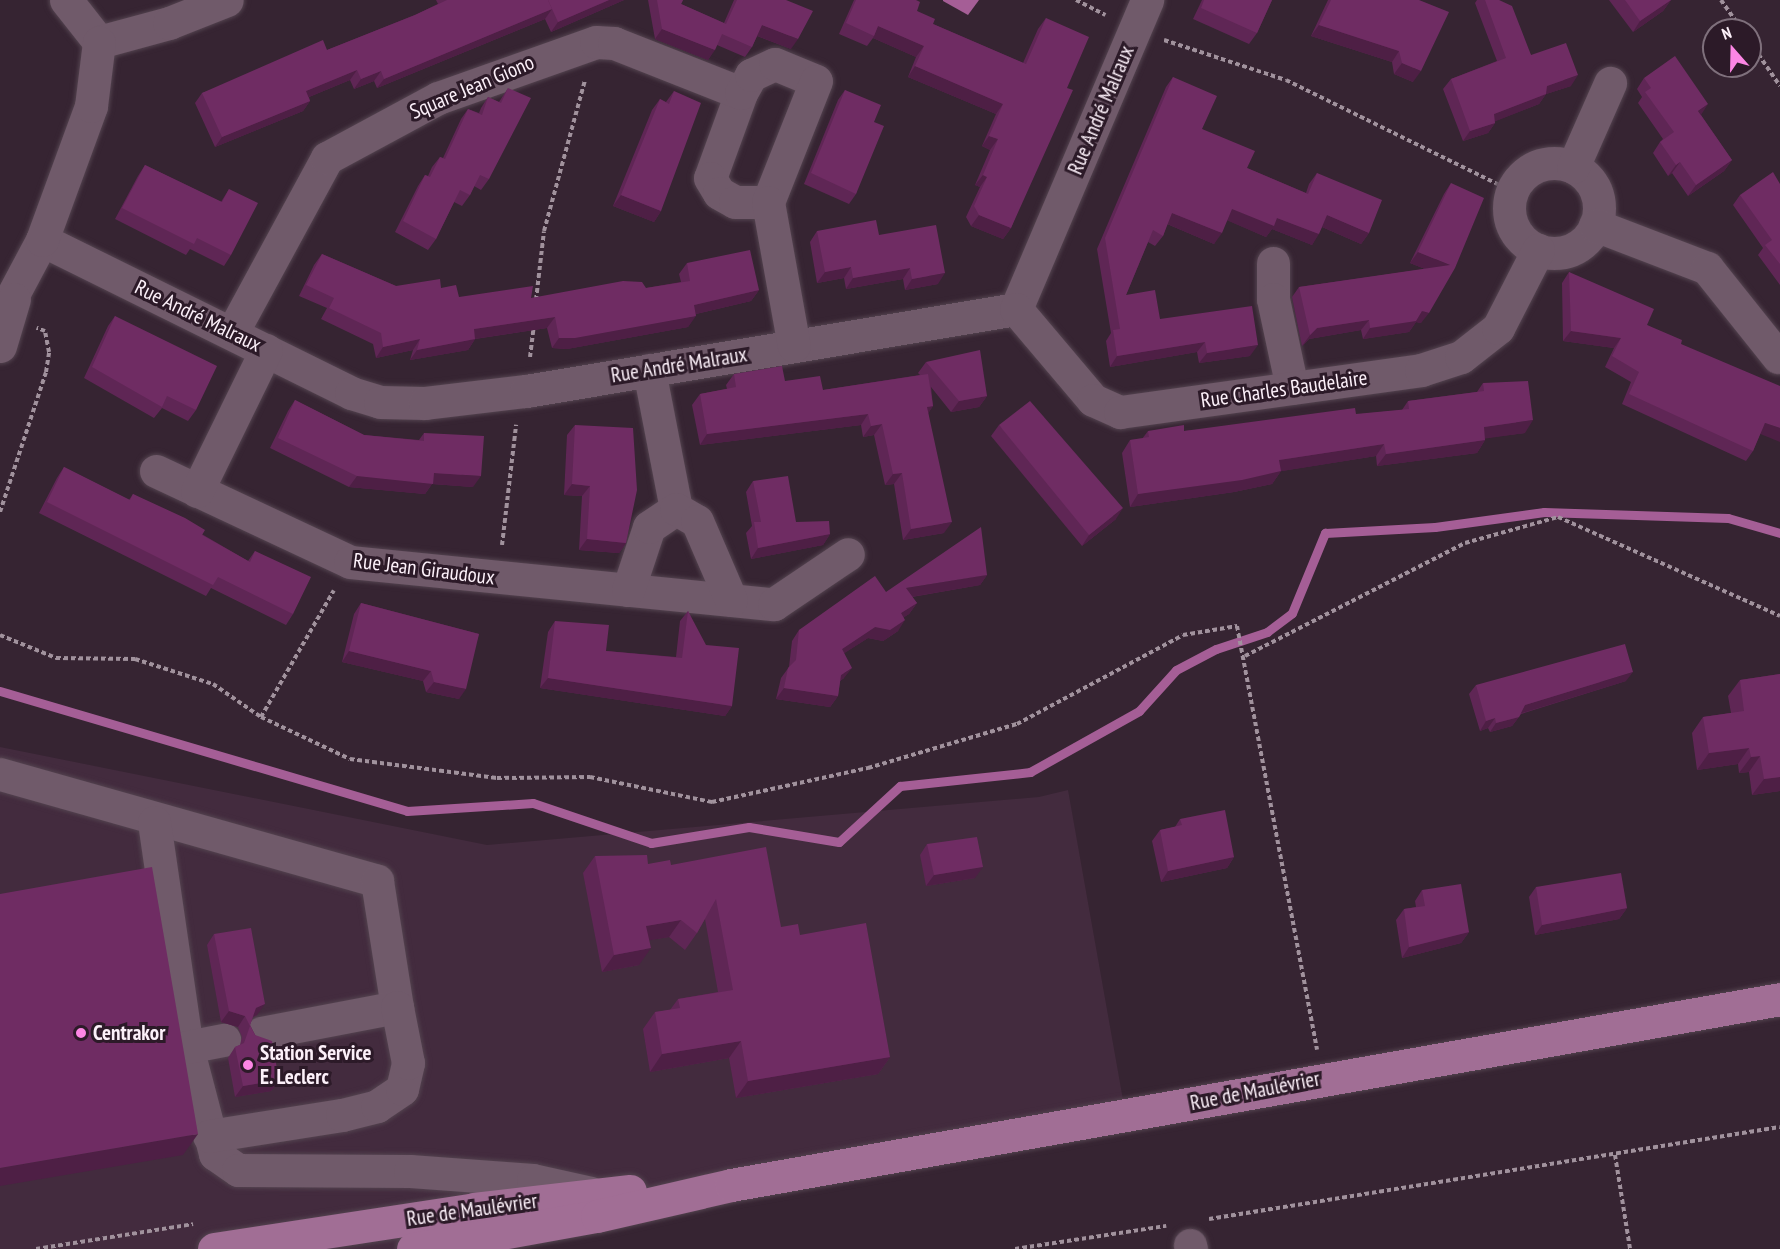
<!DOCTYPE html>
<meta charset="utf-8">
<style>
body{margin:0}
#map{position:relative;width:1780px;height:1249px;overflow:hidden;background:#362432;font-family:"PT Sans Narrow",sans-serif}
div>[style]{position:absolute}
.built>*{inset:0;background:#432b3e}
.water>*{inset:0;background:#a55e96}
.stream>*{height:9px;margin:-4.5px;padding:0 4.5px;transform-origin:4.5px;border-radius:4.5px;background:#a55e96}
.path>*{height:4px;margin-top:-2px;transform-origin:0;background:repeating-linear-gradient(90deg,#a1929d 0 4.5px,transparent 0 7.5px)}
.roads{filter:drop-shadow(0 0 2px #53434f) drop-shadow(0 0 2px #53434f)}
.minor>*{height:33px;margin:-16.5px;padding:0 16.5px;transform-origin:16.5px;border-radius:16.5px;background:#705a6a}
.minor>.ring{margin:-16.5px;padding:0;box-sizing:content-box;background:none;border:33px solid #705a6a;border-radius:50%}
.major>*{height:33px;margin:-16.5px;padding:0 16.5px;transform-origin:16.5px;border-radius:16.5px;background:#a16e95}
.wall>*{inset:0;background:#5f2655}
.shaded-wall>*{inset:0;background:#4e1f45}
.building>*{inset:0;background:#6f2c63}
.dots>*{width:16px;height:16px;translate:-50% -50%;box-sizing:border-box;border:3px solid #2c1a28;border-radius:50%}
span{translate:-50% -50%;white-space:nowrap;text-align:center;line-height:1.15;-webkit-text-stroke:6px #2c1a28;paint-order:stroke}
.street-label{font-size:21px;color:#fcf0f9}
.poi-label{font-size:21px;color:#fcf0f9;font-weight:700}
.left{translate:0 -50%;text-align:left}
.north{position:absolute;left:1702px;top:18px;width:60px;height:60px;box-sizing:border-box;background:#2c1a28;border:2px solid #7f707c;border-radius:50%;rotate:340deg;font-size:16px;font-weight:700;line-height:24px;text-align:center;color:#fcf0f9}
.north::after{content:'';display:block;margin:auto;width:21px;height:27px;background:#fc86e4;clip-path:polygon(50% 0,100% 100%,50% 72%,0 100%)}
</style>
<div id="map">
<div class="built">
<div style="clip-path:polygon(0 747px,487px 845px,1039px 797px,1068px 790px,1128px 1128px,424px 1249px,0 1249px)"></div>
</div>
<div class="water">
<div style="clip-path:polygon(979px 0,968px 15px,943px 1px,943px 0)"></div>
</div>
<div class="stream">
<div style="left:0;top:691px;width:424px;rotate:16.4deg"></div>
<div style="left:407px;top:811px;width:126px;rotate:-3.6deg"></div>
<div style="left:533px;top:803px;width:125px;rotate:18.7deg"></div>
<div style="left:651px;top:843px;width:99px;rotate:-9.3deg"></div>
<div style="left:749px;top:827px;width:91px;rotate:9.5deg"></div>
<div style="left:839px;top:842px;width:83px;rotate:-42.6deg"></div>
<div style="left:900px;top:786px;width:131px;rotate:-6.1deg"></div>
<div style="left:1030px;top:772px;width:125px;rotate:-29.2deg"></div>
<div style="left:1139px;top:711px;width:55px;rotate:-47.9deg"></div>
<div style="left:1176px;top:670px;width:45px;rotate:-27.7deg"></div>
<div style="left:1216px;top:649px;width:54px;rotate:-18.4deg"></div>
<div style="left:1267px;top:632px;width:31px;rotate:-37deg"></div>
<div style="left:1292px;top:613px;width:87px;rotate:-67.6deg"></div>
<div style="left:1325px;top:533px;width:110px;rotate:-3.1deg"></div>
<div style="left:1435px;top:527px;width:110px;rotate:-7.8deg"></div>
<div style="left:1544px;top:512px;width:184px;rotate:1.9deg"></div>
<div style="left:1728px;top:518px;width:54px;rotate:16.1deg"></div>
</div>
<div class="path">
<div style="left:1076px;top:0;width:33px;rotate:27deg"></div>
<div style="left:1721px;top:0;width:37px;rotate:55deg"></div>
<div style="left:1164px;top:40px;width:128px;rotate:18.2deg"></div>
<div style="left:1286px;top:80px;width:252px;rotate:26.2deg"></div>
<div style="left:1750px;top:42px;width:53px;rotate:55.7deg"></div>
<div style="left:536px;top:300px;width:69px;rotate:-83.4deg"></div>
<div style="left:544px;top:231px;width:156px;rotate:-74.8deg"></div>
<div style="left:530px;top:357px;width:31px;rotate:-83deg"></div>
<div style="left:0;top:512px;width:147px;rotate:-71.8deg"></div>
<div style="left:46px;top:372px;width:20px;rotate:-81deg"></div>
<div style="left:49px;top:352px;width:21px;rotate:-101deg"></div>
<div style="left:45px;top:331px;width:9px;rotate:-159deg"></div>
<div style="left:502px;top:545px;width:121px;rotate:-83.3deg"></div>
<div style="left:0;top:635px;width:61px;rotate:22.3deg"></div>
<div style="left:56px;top:658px;width:79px;rotate:0.7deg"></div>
<div style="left:135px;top:659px;width:82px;rotate:17.8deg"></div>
<div style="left:213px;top:684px;width:58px;rotate:34.5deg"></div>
<div style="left:261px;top:717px;width:98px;rotate:25.3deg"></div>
<div style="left:350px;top:759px;width:148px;rotate:7.4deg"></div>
<div style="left:497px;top:778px;width:93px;rotate:-0.6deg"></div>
<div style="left:590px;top:777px;width:125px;rotate:11.6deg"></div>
<div style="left:712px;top:802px;width:160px;rotate:-12.3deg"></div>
<div style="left:868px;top:768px;width:155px;rotate:-16.5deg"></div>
<div style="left:1017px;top:724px;width:188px;rotate:-28.2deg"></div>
<div style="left:1183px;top:635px;width:55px;rotate:-9.5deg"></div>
<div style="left:1237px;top:626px;width:431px;rotate:79.3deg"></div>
<div style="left:1245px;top:656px;width:247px;rotate:-27.2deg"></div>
<div style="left:1465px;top:543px;width:97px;rotate:-15.6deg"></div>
<div style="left:1558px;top:517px;width:243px;rotate:24deg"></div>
<div style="left:261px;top:717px;width:146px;rotate:-60.1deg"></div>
<div style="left:1615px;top:1155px;width:95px;rotate:80.9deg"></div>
<div style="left:1209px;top:1219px;width:578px;rotate:-9.15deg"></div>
<div style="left:36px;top:1249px;width:159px;rotate:-9deg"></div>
<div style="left:1015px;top:1249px;width:153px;rotate:-8.7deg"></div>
</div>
<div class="roads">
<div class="minor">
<div style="left:66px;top:0;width:53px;rotate:51.8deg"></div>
<div style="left:99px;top:42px;width:73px;rotate:-15.2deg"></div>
<div style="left:169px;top:23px;width:62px;rotate:-21.6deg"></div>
<div style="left:741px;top:93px;width:90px;rotate:110deg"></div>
<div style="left:710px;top:178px;width:17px;rotate:59deg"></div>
<div style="left:719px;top:193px;width:18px;rotate:29deg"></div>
<div style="left:735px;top:202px;width:33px"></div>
<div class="ring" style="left:1509px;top:163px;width:57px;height:57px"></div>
<div style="left:1573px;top:167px;width:92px;rotate:-66.2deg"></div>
<div style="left:1595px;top:225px;width:120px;rotate:21deg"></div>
<div style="left:1707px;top:268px;width:114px;rotate:51.4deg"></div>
<div style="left:42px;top:240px;width:345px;rotate:26.3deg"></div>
<div style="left:351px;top:393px;width:30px;rotate:17deg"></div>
<div style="left:380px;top:402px;width:45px;rotate:1.3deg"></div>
<div style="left:425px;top:403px;width:102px;rotate:-6.8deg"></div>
<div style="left:526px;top:391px;width:497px;rotate:-9.5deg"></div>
<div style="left:1016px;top:309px;width:336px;rotate:-67deg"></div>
<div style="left:1273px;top:263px;width:36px;rotate:90deg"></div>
<div style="left:1273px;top:299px;width:91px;rotate:77.9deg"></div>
<div style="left:1016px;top:309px;width:119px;rotate:49.8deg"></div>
<div style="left:1093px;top:400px;width:30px;rotate:24deg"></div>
<div style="left:1120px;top:412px;width:304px;rotate:-7.9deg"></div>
<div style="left:1421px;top:370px;width:42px;rotate:-18deg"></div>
<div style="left:1461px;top:357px;width:47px;rotate:-38.1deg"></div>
<div style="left:1498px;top:328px;width:88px;rotate:-62.9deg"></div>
<div style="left:0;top:319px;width:89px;rotate:-62deg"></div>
<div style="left:42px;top:240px;width:143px;rotate:-69.9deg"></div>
<div style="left:91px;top:106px;width:64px;rotate:-82.9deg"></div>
<div style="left:233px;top:331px;width:197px;rotate:-61.5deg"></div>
<div style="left:327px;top:158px;width:126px;rotate:-28.4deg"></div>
<div style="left:438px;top:98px;width:168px;rotate:-19.5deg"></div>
<div style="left:596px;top:42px;width:18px;rotate:3deg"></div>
<div style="left:614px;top:43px;width:136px;rotate:21.5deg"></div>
<div style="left:741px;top:93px;width:21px;rotate:-61deg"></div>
<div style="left:751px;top:75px;width:26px;rotate:-25deg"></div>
<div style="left:775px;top:64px;width:44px;rotate:22.5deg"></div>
<div style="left:816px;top:81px;width:130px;rotate:111.6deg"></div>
<div style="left:768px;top:202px;width:146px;rotate:79.8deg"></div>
<div style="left:0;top:346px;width:49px;rotate:-73.4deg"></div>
<div style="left:649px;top:370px;width:142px;rotate:79deg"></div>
<div style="left:156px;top:471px;width:214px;rotate:25.1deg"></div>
<div style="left:350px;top:562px;width:426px;rotate:5.7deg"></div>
<div style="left:774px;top:604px;width:89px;rotate:-34deg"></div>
<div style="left:197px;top:491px;width:157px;rotate:-63.9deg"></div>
<div style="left:628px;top:590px;width:66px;rotate:-71.6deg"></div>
<div style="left:649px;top:527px;width:32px;rotate:-34deg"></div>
<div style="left:676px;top:509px;width:24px;rotate:30deg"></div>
<div style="left:697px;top:521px;width:86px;rotate:66.7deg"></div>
<div style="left:0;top:774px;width:392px;rotate:15.8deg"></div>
<div style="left:377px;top:881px;width:128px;rotate:81deg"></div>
<div style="left:397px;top:1007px;width:138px;rotate:169.2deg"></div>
<div style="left:154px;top:822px;width:227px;rotate:81.7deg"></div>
<div style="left:187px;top:1047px;width:111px;rotate:75.3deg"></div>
<div style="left:215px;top:1154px;width:28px;rotate:35deg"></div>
<div style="left:238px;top:1170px;width:172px;rotate:0.3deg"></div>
<div style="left:410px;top:1171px;width:123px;rotate:4.2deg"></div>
<div style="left:533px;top:1180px;width:59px;rotate:12.6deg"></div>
<div style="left:187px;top:1047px;width:38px;rotate:-11deg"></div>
<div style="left:209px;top:1136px;width:135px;rotate:-9deg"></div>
<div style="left:342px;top:1115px;width:36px;rotate:-14deg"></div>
<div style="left:377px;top:1106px;width:30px;rotate:-34deg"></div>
<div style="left:402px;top:1089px;width:27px;rotate:-77deg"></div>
<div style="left:408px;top:1063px;width:57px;rotate:-101.1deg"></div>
<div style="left:1190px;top:1245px;width:4px;rotate:76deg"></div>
</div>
<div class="major">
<div style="left:214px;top:1249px;width:263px;rotate:-8.7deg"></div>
<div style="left:474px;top:1209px;width:157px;rotate:-6.6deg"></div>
<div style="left:413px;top:1249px;width:187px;rotate:-10.2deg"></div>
<div style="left:597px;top:1216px;width:138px;rotate:-13deg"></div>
<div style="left:731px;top:1185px;width:1065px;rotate:-10.05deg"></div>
</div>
</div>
<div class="wall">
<div style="clip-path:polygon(436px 0,624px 0,551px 32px,545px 19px,377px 88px,374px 81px,354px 89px,350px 80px,309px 97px,310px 101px,303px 111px,215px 147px,195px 103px,202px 93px,327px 50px,415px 15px,438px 4px)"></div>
<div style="clip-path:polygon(648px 0,683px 0,681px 4px,724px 23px,734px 0,786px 0,791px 49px,757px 36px,752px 47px,745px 57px,717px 45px,708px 60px,655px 39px)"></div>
<div style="clip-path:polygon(854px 0,916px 0,917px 11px,933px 24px,1023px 63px,1038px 29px,1046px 18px,1067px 88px,1011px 228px,1003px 239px,971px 226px,966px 217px,980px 187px,975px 185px,990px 150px,982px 146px,996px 114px,908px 77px,916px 57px,873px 38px,867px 46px,839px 34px)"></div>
<div style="clip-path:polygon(1202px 0,1272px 0,1257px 33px,1249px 44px,1193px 19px)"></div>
<div style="clip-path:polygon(1328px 0,1419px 0,1413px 82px,1394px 74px,1392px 62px,1311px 36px)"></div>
<div style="clip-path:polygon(1477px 0,1499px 0,1531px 55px,1571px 86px,1546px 94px,1539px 104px,1495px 121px,1495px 123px,1488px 133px,1463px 141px,1443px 89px,1451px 79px,1497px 61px,1475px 3px)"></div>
<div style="clip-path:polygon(1609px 0,1671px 0,1663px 11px,1633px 32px)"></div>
<div style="clip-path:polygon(1173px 77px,1202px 129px,1247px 168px,1306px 193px,1309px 184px,1317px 173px,1369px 233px,1361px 244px,1322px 227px,1312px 245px,1272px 229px,1266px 237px,1227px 220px,1214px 244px,1167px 224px,1163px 236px,1155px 246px,1148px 242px,1126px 295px,1160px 319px,1250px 356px,1199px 363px,1197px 352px,1110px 367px,1106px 341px,1111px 333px,1097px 249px,1166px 87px)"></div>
<div style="clip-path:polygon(1644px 78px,1701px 115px,1732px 160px,1724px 171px,1688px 196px,1672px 173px,1668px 176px,1653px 153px,1660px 142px,1663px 139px,1638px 103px,1642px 97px,1637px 89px)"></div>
<div style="clip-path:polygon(508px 88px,489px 179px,481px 190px,474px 186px,470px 195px,462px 206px,454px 202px,436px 239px,428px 250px,395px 232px,418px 186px,425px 175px,428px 176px,432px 167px,440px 157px,443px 158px,461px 119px,468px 109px,479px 113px,481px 108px,488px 97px,499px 102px)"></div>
<div style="clip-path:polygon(845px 90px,874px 122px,856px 194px,849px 204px,804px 184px,838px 100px)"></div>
<div style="clip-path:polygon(674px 91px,661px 211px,654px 222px,613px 206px,652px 110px,660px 99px,666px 102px)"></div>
<div style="clip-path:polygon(145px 165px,221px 202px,229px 189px,231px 255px,224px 266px,190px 249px,186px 255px,115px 219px,138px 176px)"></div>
<div style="clip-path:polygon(1451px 183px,1421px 323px,1416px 322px,1409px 332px,1363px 339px,1361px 330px,1309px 339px,1302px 346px,1292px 297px,1299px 287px,1425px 269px,1410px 263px,1444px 194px)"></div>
<div style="clip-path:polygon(1780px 184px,1780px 285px,1758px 255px,1763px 248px,1733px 205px,1740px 195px)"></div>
<div style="clip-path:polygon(817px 231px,879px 235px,938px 284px,905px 290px,903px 279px,846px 289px,844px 278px,817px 283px,810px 242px)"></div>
<div style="clip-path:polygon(322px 254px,396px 286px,441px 288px,459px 297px,531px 298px,646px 288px,681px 282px,679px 274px,687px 263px,759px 290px,751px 301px,696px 314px,688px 327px,567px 349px,552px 348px,547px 328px,475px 339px,468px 350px,410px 360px,413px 350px,376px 358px,373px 344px,321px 319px,327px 308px,299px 296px,314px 265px)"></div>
<div style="clip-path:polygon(1569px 272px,1647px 325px,1681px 344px,1760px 434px,1753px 451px,1746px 461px,1622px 404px,1631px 382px,1605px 367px,1614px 348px,1563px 341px,1562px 283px)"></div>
<div style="clip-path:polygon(115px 316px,196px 410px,188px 421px,162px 408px,154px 418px,84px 378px,108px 326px)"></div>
<div style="clip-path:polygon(926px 362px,987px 396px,979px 407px,951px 412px,931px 387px,933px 406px,928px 413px,944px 533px,903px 540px,894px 484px,885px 485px,874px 435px,863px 437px,861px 425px,700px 445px,692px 405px,700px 394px,727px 389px,726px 385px,734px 374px,785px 381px,823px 390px,920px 375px,918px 373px)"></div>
<div style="clip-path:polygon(1483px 383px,1525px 433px,1485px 438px,1485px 440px,1477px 453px,1377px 466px,1376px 456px,1281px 471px,1272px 484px,1234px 492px,1130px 507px,1122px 453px,1130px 440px,1142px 439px,1148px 431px,1184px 431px,1402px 410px,1408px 401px,1477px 392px)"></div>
<div style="clip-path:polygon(295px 400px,364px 435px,419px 440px,424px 433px,473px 487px,432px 484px,425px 494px,349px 487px,270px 448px,288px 411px)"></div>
<div style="clip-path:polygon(575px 425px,626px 543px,619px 553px,579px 550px,582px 496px,564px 495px,567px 435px)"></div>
<div style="clip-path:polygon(999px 425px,1116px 519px,1082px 546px,991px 436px)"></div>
<div style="clip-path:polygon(64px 467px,129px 500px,133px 494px,248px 561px,255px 551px,293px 614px,286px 625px,211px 588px,206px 596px,39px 513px,57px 478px)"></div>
<div style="clip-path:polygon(753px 481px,796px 522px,830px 534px,823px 545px,751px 559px,746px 533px,752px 526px,746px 492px)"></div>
<div style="clip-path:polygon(987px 575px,980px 585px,912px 597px,917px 603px,909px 614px,904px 617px,898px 631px,883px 641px,868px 638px,844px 653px,844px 678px,840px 681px,838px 696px,830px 707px,776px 699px,781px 678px,789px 667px,792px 641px,799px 630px,886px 592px)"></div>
<div style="clip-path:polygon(361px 603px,479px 634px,459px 699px,426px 692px,423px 681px,342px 662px,354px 614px)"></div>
<div style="clip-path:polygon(688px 611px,732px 706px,725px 716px,540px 688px,548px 632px,555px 621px,606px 651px,676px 657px,680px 621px)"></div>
<div style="clip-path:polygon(1780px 674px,1780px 791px,1752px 795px,1749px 772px,1739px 773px,1738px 764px,1697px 770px,1692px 733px,1703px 717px,1731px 713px,1728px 696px,1740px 680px)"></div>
<div style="clip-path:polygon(1626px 681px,1521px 714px,1512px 726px,1490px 732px,1488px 728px,1480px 731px,1469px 694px,1476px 685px)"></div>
<div style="clip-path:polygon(1180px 819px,1234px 857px,1227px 868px,1161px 882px,1152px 841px,1160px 830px,1175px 827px)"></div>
<div style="clip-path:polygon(927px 844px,975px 878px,926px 886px,920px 855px)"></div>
<div style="clip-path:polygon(595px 856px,648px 864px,671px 865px,781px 927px,800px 935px,890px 1057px,878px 1074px,736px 1098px,729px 1058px,650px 1072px,643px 1029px,655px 1012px,670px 1010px,678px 999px,718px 992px,705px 919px,697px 933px,685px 950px,669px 937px,649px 940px,639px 965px,602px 972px,583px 873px)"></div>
<div style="clip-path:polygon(1536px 887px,1627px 908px,1619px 919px,1535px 935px,1529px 897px)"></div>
<div style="clip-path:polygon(1422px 890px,1469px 932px,1461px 943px,1402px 958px,1396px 920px,1404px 909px,1416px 907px,1415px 901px)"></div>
<div style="clip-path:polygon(214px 934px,257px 1015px,253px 1017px,250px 1025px,279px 1080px,271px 1091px,235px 1097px,228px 1058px,235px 1047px,240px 1045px,242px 1037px,238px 1027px,221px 1022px,207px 945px)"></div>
</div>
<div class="shaded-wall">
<div style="clip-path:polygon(609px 0,624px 0,551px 32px,558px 22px)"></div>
<div style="clip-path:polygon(1671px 0,1663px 11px,1633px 32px,1640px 21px)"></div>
<div style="clip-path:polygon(552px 9px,545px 19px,377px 88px,384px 79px)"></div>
<div style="clip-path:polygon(762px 25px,798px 39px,791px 49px,755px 35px)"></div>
<div style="clip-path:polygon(1319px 25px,1399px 51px,1392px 62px,1311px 36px)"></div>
<div style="clip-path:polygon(878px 26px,924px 46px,916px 57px,873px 38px)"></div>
<div style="clip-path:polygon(662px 29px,715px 50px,708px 60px,655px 39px)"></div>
<div style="clip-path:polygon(1402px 63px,1421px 71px,1413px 82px,1394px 74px)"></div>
<div style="clip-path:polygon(915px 66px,1003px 104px,996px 114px,908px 77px)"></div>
<div style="clip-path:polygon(357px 70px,350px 80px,299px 101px,306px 91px)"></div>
<div style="clip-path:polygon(381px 71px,374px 81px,354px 89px,361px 79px)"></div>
<div style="clip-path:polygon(1578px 75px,1571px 86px,1540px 96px,1547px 86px)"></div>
<div style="clip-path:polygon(1546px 94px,1539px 104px,1486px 125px,1494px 114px)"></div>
<div style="clip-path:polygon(310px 101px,303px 111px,215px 147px,222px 137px)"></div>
<div style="clip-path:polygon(1708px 104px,1701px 115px,1698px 111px)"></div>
<div style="clip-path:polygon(1495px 123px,1488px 133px,1463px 141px,1470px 131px)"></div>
<div style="clip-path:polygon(989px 136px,998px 139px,990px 150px,982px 146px)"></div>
<div style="clip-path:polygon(1732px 160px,1724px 171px,1688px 196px,1696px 185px)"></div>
<div style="clip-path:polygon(1680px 162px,1672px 173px,1668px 176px,1676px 165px)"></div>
<div style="clip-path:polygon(983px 175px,987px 177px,980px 187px,975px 185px)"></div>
<div style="clip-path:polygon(621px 195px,661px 211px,654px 222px,613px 206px)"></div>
<div style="clip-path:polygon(1232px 209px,1277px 218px,1319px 234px,1312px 245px,1272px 229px,1266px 237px,1224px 219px)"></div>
<div style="clip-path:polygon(1172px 213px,1222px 233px,1214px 244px,1165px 223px)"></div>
<div style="clip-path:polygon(979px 215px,1011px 228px,1003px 239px,971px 226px)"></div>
<div style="clip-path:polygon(1327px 215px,1369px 233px,1361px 244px,1320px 226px)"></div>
<div style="clip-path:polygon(1418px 252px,1450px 265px,1443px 276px,1410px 263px)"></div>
<div style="clip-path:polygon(851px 267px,844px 278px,817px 283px,825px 272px)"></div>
<div style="clip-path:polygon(910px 268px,903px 279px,846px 289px,853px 278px)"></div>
<div style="clip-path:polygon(945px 273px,938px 284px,905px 290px,912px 279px)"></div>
<div style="clip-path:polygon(759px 290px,751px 301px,687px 316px,694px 305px)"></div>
<div style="clip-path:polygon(1422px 311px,1429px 313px,1421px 323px,1416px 322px,1409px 332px,1363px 339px,1370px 328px)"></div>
<div style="clip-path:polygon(696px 316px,688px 327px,567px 349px,552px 348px,559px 338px)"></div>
<div style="clip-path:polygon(555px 317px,547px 328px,467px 340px,474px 329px)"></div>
<div style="clip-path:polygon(1369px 320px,1361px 330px,1309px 339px,1302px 346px,1310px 335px,1317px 328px)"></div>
<div style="clip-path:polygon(1571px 331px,1621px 338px,1614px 348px,1563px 341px)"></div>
<div style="clip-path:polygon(420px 339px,413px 350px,376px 358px,383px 347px)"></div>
<div style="clip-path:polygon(475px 339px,468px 350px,410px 360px,417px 350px)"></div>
<div style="clip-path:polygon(1205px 342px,1197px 352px,1110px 367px,1117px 356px)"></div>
<div style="clip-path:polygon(1258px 345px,1250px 356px,1199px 363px,1207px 353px)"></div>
<div style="clip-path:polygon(987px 396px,979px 407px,951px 412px,959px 401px)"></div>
<div style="clip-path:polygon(933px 406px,926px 417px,927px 407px)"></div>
<div style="clip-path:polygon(868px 414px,861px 425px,700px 445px,707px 434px)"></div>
<div style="clip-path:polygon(1533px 420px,1525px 433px,1475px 440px,1484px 427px)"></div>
<div style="clip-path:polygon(1765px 423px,1780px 428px,1780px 442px,1758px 433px)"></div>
<div style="clip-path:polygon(882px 424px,874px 435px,863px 437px,871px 426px)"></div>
<div style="clip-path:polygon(1485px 440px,1477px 453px,1377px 466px,1386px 454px)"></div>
<div style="clip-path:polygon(1384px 444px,1376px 456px,1270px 473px,1279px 460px)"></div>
<div style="clip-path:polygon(1281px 471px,1272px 484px,1234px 492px,1130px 507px,1138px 494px)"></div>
<div style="clip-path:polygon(434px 473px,481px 476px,473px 487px,432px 484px,425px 494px,349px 487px,357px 476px)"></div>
<div style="clip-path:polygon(902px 473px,894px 484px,885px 485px,893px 474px)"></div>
<div style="clip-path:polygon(572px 484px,590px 486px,582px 496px,564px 495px)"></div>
<div style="clip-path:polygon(1123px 508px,1116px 519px,1082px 546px,1089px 535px)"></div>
<div style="clip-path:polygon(952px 522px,944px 533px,903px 540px,911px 529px)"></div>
<div style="clip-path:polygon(830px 534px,823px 545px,751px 559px,758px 548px)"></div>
<div style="clip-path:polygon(587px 539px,626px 543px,619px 553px,579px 550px)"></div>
<div style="clip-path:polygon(987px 575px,980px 585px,899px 599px,906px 588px)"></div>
<div style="clip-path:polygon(917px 603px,909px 614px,894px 624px,901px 613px)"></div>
<div style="clip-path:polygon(905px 620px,898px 631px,883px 641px,868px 638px,834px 660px,842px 649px,875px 627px)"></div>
<div style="clip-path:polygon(349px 651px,431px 671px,423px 681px,342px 662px)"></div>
<div style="clip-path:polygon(852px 668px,844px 678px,834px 685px,841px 675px)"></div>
<div style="clip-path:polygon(1633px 672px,1626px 681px,1519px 714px,1525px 705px)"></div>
<div style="clip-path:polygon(548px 678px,732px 706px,725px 716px,540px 688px)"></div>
<div style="clip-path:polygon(434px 682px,466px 689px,459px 699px,426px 692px)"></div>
<div style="clip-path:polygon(784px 688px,838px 696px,830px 707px,776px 699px)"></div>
<div style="clip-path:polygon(1519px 717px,1512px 726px,1490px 732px,1496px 723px)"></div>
<div style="clip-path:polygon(1495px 718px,1488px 728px,1480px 731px,1486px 721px)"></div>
<div style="clip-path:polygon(1749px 748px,1738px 764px,1697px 770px,1709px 753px)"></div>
<div style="clip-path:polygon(1760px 756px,1749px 772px,1739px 773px,1751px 757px)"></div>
<div style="clip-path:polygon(1780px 777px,1780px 791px,1752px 795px,1764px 779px)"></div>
<div style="clip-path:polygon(1234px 857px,1227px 868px,1161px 882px,1168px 871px)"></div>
<div style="clip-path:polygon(983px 867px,975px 878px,926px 886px,934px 875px)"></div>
<div style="clip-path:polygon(1627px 908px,1619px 919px,1535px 935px,1542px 925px)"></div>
<div style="clip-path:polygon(681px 920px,669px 937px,634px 943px,646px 926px)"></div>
<div style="clip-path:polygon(1469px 932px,1461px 943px,1402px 958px,1409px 947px)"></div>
<div style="clip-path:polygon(651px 948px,639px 965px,602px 972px,614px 955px)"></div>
<div style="clip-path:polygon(265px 1004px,257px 1015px,248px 1019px,256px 1008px)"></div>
<div style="clip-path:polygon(229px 1011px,245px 1016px,238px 1027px,221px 1022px)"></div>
<div style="clip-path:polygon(741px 1041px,729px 1058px,650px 1072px,662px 1054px)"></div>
<div style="clip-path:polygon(890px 1057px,878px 1074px,736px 1098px,748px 1081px)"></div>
<div style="clip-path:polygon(279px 1080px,271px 1091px,235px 1097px,243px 1086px)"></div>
<div style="clip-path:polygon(198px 1134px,183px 1155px,0 1186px,0 1168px)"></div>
</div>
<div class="building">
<div style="clip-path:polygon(447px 0,548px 0,552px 9px,384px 79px,381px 71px,361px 79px,357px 70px,306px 91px,310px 101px,222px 137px,202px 93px,323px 40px,327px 50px,415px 15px)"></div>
<div style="clip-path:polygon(548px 0,609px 0,558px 22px)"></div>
<div style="clip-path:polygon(657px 0,683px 0,681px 4px,726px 24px,737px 0,786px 0,813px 11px,798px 39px,762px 25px,752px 47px,722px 34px,715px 50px,662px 29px)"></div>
<div style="clip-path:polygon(856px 0,916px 0,920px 2px,917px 11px,935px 19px,933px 24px,1026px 64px,1046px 18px,1089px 37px,1067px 88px,1073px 90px,1011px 228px,979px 215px,974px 206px,987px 177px,983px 175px,998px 139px,989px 136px,1003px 104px,915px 66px,924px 46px,878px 26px,874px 36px,846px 23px)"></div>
<div style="clip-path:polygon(1204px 0,1272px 0,1257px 33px,1201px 8px)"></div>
<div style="clip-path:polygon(1331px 0,1419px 0,1449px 12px,1421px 71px,1402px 63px,1399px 51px,1319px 25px)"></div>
<div style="clip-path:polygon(1485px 0,1499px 0,1512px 6px,1531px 55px,1566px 43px,1578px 75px,1547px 86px,1546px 94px,1494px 114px,1495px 123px,1470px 131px,1451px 79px,1506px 58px)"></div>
<div style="clip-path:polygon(1625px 0,1671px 0,1640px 21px)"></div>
<div style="clip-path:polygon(1675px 56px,1708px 104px,1698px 111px,1732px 160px,1696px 185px,1680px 162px,1676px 165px,1660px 142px,1674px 132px,1645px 92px,1651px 88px,1644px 78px)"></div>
<div style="clip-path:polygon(1173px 77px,1217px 96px,1202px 129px,1255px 151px,1247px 168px,1308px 194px,1317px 173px,1382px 200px,1369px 233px,1327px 215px,1319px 234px,1277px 218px,1274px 226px,1232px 209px,1222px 233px,1172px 213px,1163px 236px,1153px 230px,1126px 295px,1155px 290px,1160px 319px,1252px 306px,1258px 345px,1207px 353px,1205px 342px,1117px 356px,1113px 330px,1120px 329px,1105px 238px)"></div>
<div style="clip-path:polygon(508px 88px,531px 98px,489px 179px,480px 175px,470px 195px,460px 190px,436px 239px,403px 221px,425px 175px,430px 177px,440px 157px,445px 159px,468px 109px,482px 115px,488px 97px,501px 103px)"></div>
<div style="clip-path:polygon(845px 90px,881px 105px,874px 122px,884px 126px,856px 194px,811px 173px)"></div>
<div style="clip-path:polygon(674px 91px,701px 103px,661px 211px,621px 195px,660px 99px,669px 104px)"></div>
<div style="clip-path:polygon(145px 165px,222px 202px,229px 189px,258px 203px,231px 255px,197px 238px,194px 244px,122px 208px)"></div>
<div style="clip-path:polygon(1773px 172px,1780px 184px,1780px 264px,1765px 245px,1772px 240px,1740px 195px)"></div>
<div style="clip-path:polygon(1451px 183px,1484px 198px,1455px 268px,1429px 313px,1422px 311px,1416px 321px,1370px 328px,1369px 320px,1317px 328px,1310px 335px,1299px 287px,1450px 265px,1418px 252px)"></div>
<div style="clip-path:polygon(876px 220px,879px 235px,936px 225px,945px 273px,912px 279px,910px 268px,853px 278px,851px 267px,825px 272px,817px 231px)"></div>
<div style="clip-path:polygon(750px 250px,759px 290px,694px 305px,696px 316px,575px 338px,559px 338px,555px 317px,474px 329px,475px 339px,417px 350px,420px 339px,383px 347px,381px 333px,329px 308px,334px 298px,306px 285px,322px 254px,396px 286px,440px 279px,441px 288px,456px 285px,459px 297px,533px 286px,531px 298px,623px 281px,642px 282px,646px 288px,690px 281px,687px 263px)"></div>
<div style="clip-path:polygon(1569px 272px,1654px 309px,1647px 325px,1682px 340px,1681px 344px,1780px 386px,1780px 428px,1765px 423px,1753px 451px,1629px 394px,1639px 372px,1612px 356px,1621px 338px,1571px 331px)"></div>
<div style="clip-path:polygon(115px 316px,217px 366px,196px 410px,167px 396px,162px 407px,92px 367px)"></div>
<div style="clip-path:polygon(980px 350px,987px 396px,959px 401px,926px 362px)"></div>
<div style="clip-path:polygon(782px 366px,785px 381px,820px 376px,823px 390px,928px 374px,933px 406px,927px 407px,952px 522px,911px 529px,902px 473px,893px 474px,882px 424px,871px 426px,868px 414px,707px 434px,700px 394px,736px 387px,734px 374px)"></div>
<div style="clip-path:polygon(1528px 381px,1533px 420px,1484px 427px,1485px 440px,1386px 454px,1384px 444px,1279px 460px,1281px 471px,1242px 480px,1138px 494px,1130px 440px,1149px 437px,1148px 431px,1184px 425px,1184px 431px,1355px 408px,1356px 414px,1409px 409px,1408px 401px,1484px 391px,1483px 383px)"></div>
<div style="clip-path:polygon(295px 400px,364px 435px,424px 441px,424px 433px,484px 436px,481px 476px,434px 473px,433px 484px,357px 476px,278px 438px)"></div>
<div style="clip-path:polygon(1030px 401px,1123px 508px,1089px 535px,999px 425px)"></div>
<div style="clip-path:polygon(575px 425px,633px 428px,637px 490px,626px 543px,587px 539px,590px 486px,572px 484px)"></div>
<div style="clip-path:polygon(64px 467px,130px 500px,133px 494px,185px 518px,205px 530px,202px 535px,250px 562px,255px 551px,311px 577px,293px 614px,218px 577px,213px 585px,47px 502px)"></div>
<div style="clip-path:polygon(788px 476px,796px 522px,829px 521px,830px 534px,758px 548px,754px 522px,761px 522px,753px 481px)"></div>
<div style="clip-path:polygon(981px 527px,987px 575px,906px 588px,917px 603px,901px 613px,905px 620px,890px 630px,875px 627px,842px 649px,852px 668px,841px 675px,838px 696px,784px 688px,788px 668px,796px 660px,799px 630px,875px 576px,886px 592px)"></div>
<div style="clip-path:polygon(361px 603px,479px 634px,466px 689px,434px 682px,431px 671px,349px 651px)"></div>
<div style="clip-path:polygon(688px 611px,706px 645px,739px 648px,732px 706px,548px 678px,555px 621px,609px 625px,606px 651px,682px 658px)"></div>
<div style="clip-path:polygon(1625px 644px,1633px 672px,1525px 705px,1519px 717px,1496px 723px,1495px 718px,1486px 721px,1476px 685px)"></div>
<div style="clip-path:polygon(1780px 674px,1780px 777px,1764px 779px,1760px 756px,1751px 757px,1749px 748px,1709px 753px,1703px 717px,1744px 711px,1740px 680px)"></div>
<div style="clip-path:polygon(1225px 810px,1234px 857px,1168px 871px,1160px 830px,1182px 825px,1180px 819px)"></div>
<div style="clip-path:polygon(977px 837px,983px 867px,934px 875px,927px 844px)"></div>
<div style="clip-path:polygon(766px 847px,781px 927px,798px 924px,800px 935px,866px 923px,890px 1057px,748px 1081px,741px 1041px,662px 1054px,655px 1012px,680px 1008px,678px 999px,733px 990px,716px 899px,697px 933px,681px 920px,646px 926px,651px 948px,614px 955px,595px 856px,647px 855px,648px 864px,670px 860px,671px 865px)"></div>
<div style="clip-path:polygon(152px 867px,198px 1134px,0 1168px,0 894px)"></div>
<div style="clip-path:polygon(1621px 873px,1627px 908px,1542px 925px,1536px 887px)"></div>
<div style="clip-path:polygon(1461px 884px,1469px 932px,1409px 947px,1404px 909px,1425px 906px,1422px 890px)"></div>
<div style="clip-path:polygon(251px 928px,265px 1004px,256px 1008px,250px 1025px,255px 1035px,272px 1041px,279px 1080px,243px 1086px,235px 1047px,244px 1043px,250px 1026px,245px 1016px,229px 1011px,214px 934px)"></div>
</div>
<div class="dots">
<div style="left:81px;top:1033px;background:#fc86e4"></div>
<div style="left:248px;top:1065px;background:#fc86e4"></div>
</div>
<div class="street-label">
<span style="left:472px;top:87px;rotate:-23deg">Square Jean Giono</span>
<span style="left:1101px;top:110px;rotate:-67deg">Rue André Malraux</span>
<span style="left:198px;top:316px;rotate:26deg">Rue André Malraux</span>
<span style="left:679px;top:365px;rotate:-9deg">Rue André Malraux</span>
<span style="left:1284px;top:389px;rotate:-8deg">Rue Charles Baudelaire</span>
<span style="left:424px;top:569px;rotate:7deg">Rue Jean Giraudoux</span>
<span style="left:1255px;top:1091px;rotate:-11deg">Rue de Maulévrier</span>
<span style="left:472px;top:1210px;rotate:-8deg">Rue de Maulévrier</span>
</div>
<div class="poi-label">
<span class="left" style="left:93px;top:1033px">Centrakor</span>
<span class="left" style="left:260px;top:1065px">Station Service<br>E. Leclerc</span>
</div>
<div class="north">N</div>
</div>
